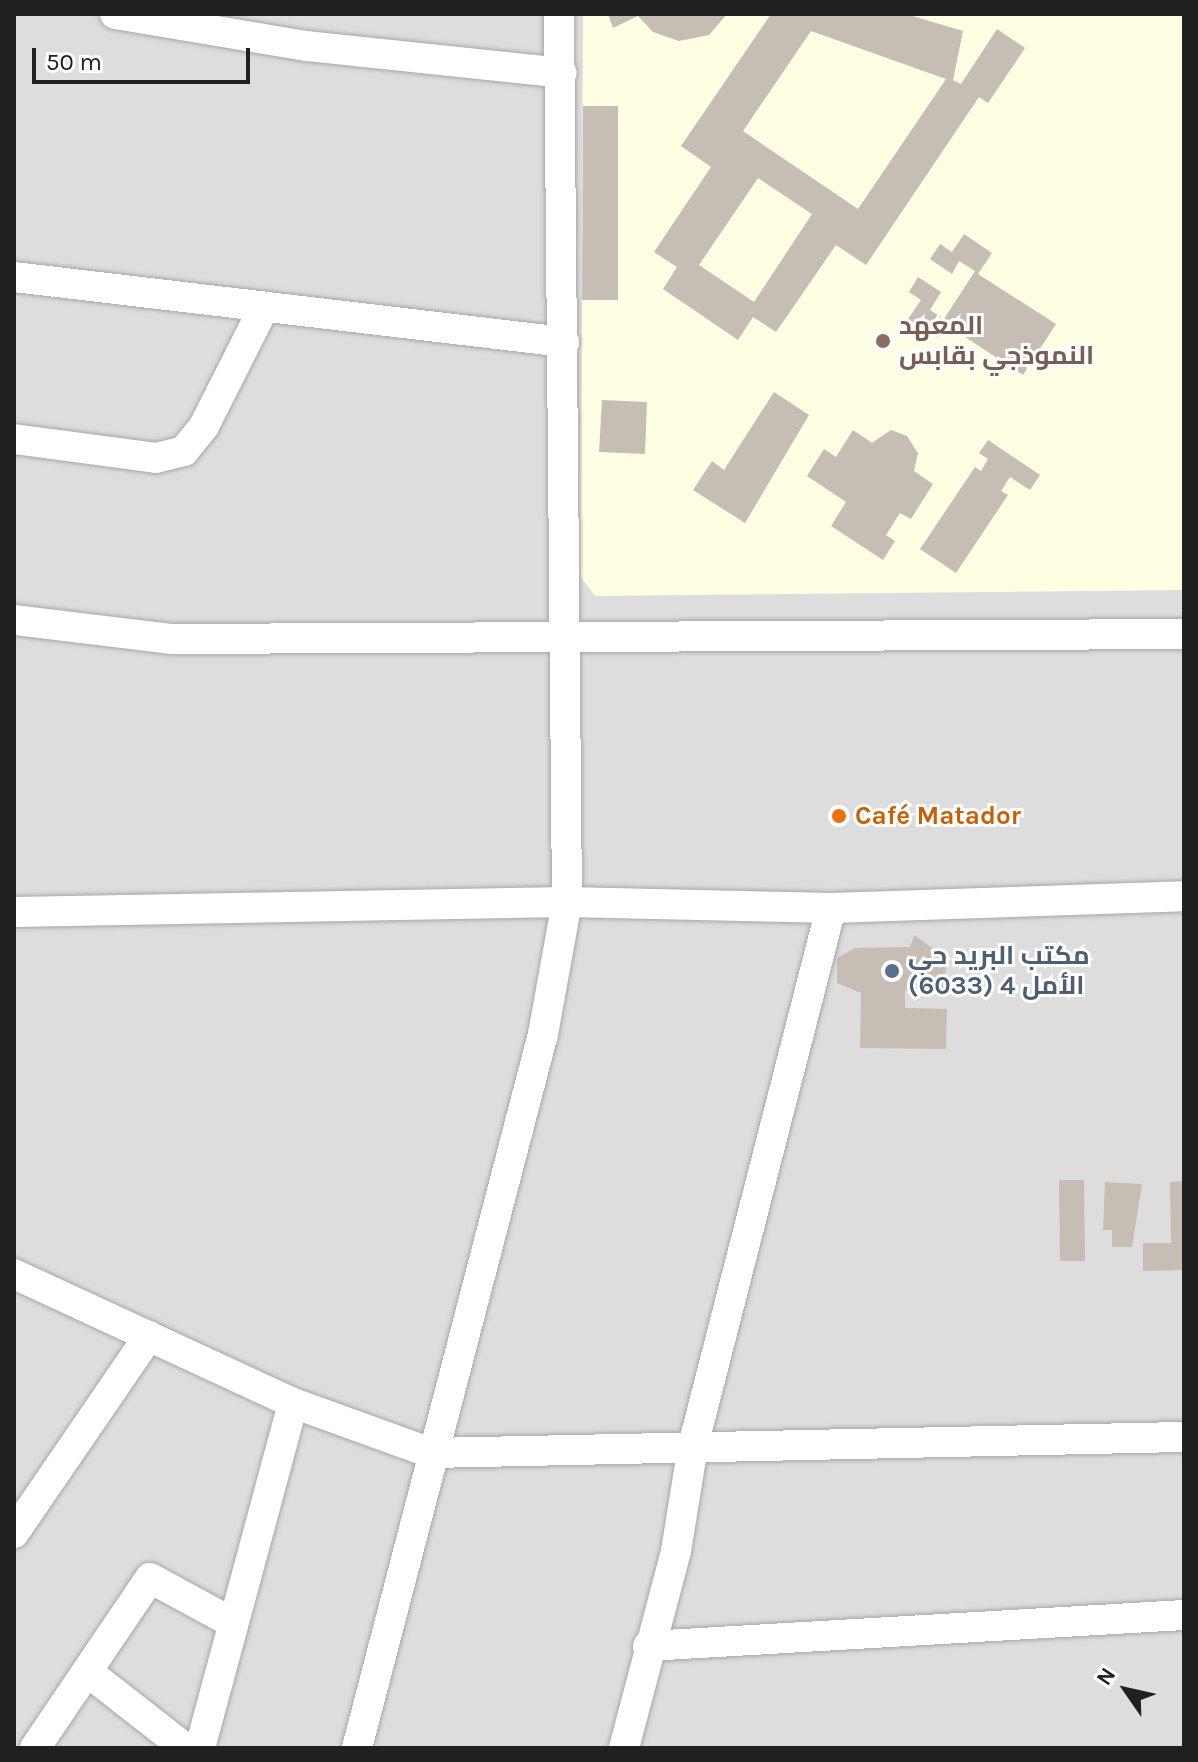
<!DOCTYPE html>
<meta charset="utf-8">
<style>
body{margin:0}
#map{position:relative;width:1198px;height:1762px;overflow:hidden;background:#f2ede6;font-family:Karla,Cairo,sans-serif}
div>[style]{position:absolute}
.residential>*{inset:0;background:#dedddd}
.education>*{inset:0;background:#fffee2}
.building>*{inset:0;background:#c6bdb5}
.roads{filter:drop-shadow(0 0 2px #a7a7a7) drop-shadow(0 0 2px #a7a7a7)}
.minor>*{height:30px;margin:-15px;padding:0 15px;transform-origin:15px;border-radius:15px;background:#fff}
.dots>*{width:22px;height:22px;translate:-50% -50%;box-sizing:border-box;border:4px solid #fff;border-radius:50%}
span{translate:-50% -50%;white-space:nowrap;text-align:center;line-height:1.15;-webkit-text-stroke:6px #fff;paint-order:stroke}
.education-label{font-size:26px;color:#785e54;font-weight:700}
.left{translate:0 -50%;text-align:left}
.food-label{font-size:26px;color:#c56008;font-weight:700}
.service-label{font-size:26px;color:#4e5e75;font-weight:700}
.frame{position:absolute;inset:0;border:16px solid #202020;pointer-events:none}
.north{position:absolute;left:1086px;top:1650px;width:80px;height:80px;-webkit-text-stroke:6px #fff;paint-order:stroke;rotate:304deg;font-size:22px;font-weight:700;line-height:32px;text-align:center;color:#202020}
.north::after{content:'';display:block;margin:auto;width:28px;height:36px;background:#202020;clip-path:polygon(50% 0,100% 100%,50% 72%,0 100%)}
.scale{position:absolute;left:32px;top:48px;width:218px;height:36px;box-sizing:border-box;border:4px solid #202020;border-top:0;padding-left:10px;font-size:24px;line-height:28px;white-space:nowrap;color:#202020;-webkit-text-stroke:6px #fff;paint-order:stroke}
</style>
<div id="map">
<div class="residential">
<div style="clip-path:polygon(14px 14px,1184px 14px,1184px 1748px,14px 1748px)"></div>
</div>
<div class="education">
<div style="clip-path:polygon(583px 14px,1184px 14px,1184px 590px,595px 596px,581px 577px)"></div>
</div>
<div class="building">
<div style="clip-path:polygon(608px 14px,727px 14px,709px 35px,679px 41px,653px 32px,638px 16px,613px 28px)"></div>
<div style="clip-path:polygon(evenodd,771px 14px,906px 14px,963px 31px,953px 80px,961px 84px,997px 29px,1025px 48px,988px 103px,979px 97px,866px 265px,836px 245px,776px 332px,753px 317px,738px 340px,663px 289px,677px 267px,654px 252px,711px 167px,681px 146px,771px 14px,811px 31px,946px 79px,858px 209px,743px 131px,811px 31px,771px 14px,758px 178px,812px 214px,754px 302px,699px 265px,758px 178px)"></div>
<div style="clip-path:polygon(583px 106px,618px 106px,618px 300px,582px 300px)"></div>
<div style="clip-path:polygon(964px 234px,992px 253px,978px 274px,1056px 324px,1023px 375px,947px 325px,938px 338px,908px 319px,921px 300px,909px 292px,918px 277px,941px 292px,930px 310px,944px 319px,975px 271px,959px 261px,952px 274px,930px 259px,940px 244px,952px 252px)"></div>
<div style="clip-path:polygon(774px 392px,809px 415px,745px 523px,693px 490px,712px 461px,724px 470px)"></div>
<div style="clip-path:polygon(602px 400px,647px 402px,645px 454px,599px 452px)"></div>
<div style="clip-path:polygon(853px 430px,872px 443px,891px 430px,907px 436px,918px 453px,914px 471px,933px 484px,911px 519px,900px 513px,886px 535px,895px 541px,883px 560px,831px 526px,846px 502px,807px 476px,824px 449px,836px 457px)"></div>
<div style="clip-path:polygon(988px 440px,1040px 475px,1030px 490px,1010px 477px,1001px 491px,1008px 495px,956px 573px,920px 549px,975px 467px,981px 471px,988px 459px,979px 453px)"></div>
<div style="clip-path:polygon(914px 935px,946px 958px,945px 991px,905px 990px,905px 1008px,947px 1009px,946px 1049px,860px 1048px,861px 993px,837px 983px,837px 958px,855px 948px,910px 947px)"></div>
<div style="clip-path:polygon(1059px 1180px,1084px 1180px,1085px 1261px,1060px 1261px)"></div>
<div style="clip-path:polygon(1184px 1181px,1184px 1270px,1143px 1271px,1143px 1243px,1171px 1243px,1170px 1182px)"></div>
<div style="clip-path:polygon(1105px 1182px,1142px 1184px,1132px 1247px,1112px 1247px,1112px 1230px,1103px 1230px)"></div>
</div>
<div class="roads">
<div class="minor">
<div style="left:115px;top:14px;width:194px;rotate:9.5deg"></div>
<div style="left:306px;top:46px;width:257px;rotate:6deg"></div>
<div style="left:14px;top:277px;width:554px;rotate:6.74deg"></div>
<div style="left:14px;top:439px;width:143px;rotate:7.6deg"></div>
<div style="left:156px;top:458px;width:29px;rotate:-14deg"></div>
<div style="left:184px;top:451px;width:32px;rotate:-51deg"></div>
<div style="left:204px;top:426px;width:129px;rotate:-63.2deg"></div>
<div style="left:14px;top:620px;width:157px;rotate:6.9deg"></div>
<div style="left:170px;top:639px;width:1014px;rotate:-0.28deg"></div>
<div style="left:14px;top:912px;width:553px;rotate:-1.04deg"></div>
<div style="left:567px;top:902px;width:264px;rotate:1.3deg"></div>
<div style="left:831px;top:908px;width:353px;rotate:-1.9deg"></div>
<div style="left:14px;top:1274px;width:307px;rotate:24.8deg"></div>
<div style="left:293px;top:1403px;width:147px;rotate:19.9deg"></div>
<div style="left:431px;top:1453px;width:753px;rotate:-1.22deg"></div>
<div style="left:14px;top:1533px;width:239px;rotate:-55.6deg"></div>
<div style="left:648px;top:1646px;width:537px;rotate:-3.31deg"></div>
<div style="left:89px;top:1673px;width:122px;rotate:38deg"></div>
<div style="left:35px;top:1748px;width:205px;rotate:-55.9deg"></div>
<div style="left:150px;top:1578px;width:94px;rotate:28.5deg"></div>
<div style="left:200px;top:1748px;width:357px;rotate:-74.9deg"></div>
<div style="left:357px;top:1748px;width:738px;rotate:-75.4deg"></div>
<div style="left:543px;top:1034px;width:134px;rotate:-79.7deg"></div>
<div style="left:567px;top:902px;width:888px;rotate:-90.52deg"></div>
<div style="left:624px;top:1748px;width:204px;rotate:-75.2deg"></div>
<div style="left:676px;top:1551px;width:106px;rotate:-80.8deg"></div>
<div style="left:693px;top:1446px;width:555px;rotate:-75.61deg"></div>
</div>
</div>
<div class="dots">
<div style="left:883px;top:341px;background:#8d6e63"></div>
<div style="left:839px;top:816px;background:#e8710a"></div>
<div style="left:892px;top:971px;background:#5c6f8a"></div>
</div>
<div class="education-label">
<span class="left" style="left:899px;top:341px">المعهد<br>النموذجي بقابس</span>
</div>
<div class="food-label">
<span class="left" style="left:855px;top:816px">Café Matador</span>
</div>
<div class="service-label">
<span class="left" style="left:908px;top:971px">مكتب البريد حي<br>الأمل 4 (6033)</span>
</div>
<div class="frame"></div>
<div class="north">N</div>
<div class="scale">50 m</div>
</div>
